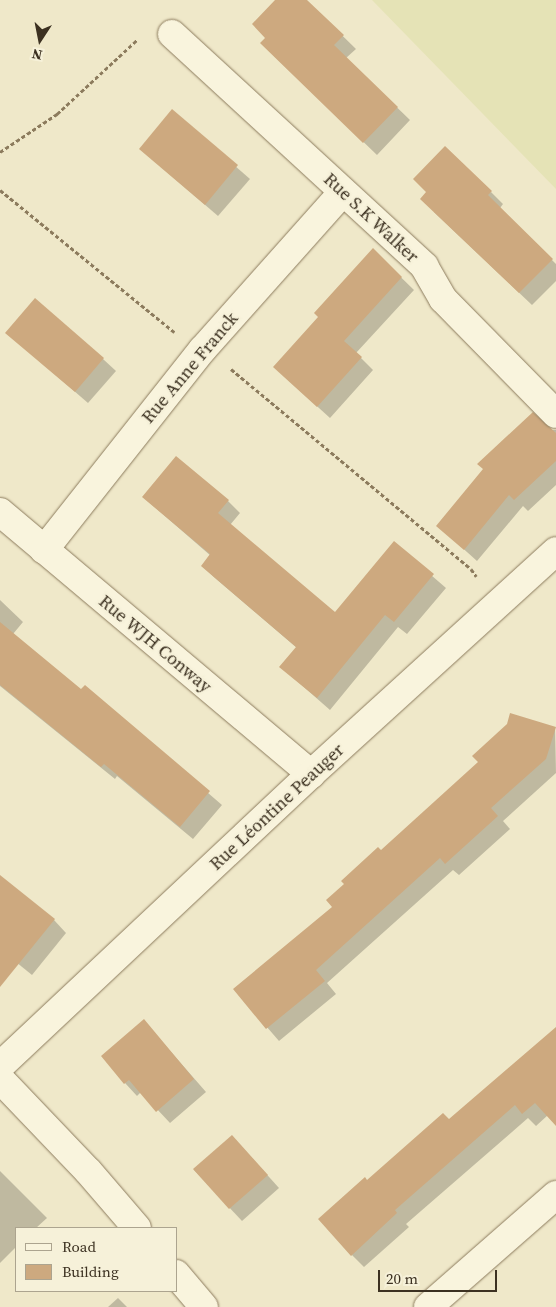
<!DOCTYPE html>
<meta charset="utf-8">
<style>
body{margin:0}
#map{position:relative;width:556px;height:1307px;overflow:hidden;background:#efe8c9;font-family:"Source Serif 4",serif}
div>[style]{position:absolute}
.farmland>*{inset:0;background:#e5e3b6}
.shadow>*{inset:0;background:#0003}
.building>*{inset:0;background:#cda97f}
.path>*{height:3px;margin-top:-1.5px;transform-origin:0;background:repeating-linear-gradient(90deg,#8c7b5d 0 4px,transparent 0 6.5px)}
.roads{filter:drop-shadow(0 0 1px #8c7b5d) drop-shadow(0 0 1px #8c7b5d)}
.street>*{height:28px;margin:-14px;padding:0 14px;transform-origin:14px;border-radius:14px;background:#f9f4dd}
span{translate:-50% -50%;white-space:nowrap;text-align:center;line-height:1.15;-webkit-text-stroke:4.5px #f6f1d9;paint-order:stroke}
.street-label{font-size:18px;color:#3c3121}
.legend{position:absolute;left:15px;top:1227px;width:162px;height:65px;box-sizing:border-box;background:#f6f1d9;border:1px solid #aca48f;margin:0;padding:6px 9px;list-style:none;font-size:15px;color:#3c3121}
.legend li{display:flex;align-items:center;gap:10px;height:25px}
.legend b{width:25px;border:1px solid #aca48f}
.north{position:absolute;left:15px;top:15px;width:50px;height:50px;-webkit-text-stroke:4px #f6f1d9;paint-order:stroke;rotate:191deg;font-size:14px;font-weight:700;line-height:20px;text-align:center;color:#3c3121}
.north::after{content:'';display:block;margin:auto;width:18px;height:22px;background:#3c3121;clip-path:polygon(50% 0,100% 100%,50% 72%,0 100%)}
.scale{position:absolute;left:378px;top:1270px;width:119px;height:22px;box-sizing:border-box;border:2px solid #3c3121;border-top:0;padding-left:6px;font-size:15px;line-height:18px;white-space:nowrap;color:#3c3121;-webkit-text-stroke:4px #f6f1d9;paint-order:stroke}
</style>
<div id="map">
<div class="farmland">
<div style="clip-path:polygon(372px 0,556px 0,556px 189px)"></div>
</div>
<div class="shadow">
<div style="clip-path:polygon(277px 0,306px 0,356px 49px,346px 58px,410px 120px,377px 155px,274px 56px,267px 38px)"></div>
<div style="clip-path:polygon(172px 111px,250px 179px,218px 216px,140px 149px)"></div>
<div style="clip-path:polygon(491px 192px,503px 204px,500px 208px,556px 264px,556px 281px,532px 305px,434px 212px)"></div>
<div style="clip-path:polygon(373px 250px,414px 290px,356px 353px,373px 370px,330px 418px,287px 379px,320px 317px)"></div>
<div style="clip-path:polygon(7px 333px,103px 359px,116px 371px,88px 403px)"></div>
<div style="clip-path:polygon(551px 430px,556px 430px,556px 485px,528px 511px,523px 506px,477px 561px,438px 526px)"></div>
<div style="clip-path:polygon(143px 497px,228px 501px,240px 513px,230px 525px,335px 614px,394px 543px,446px 588px,407px 634px,398px 627px,330px 710px,281px 667px,297px 648px,215px 578px,202px 566px,211px 556px)"></div>
<div style="clip-path:polygon(0 600px,23px 622px,13px 634px,81px 691px,85px 687px,222px 805px,193px 839px,117px 776px,115px 779px,0 686px)"></div>
<div style="clip-path:polygon(555px 728px,556px 773px,503px 821px,510px 829px,459px 875px,453px 870px,327px 983px,336px 994px,279px 1041px,234px 989px,334px 907px,381px 852px)"></div>
<div style="clip-path:polygon(0 879px,54px 920px,66px 933px,32px 975px,0 949px)"></div>
<div style="clip-path:polygon(144px 1021px,206px 1092px,170px 1123px,141px 1092px,137px 1096px,125px 1083px)"></div>
<div style="clip-path:polygon(556px 1028px,556px 1120px,548px 1115px,536px 1126px,528px 1118px,406px 1224px,409px 1227px,364px 1267px,352px 1255px,367px 1181px,449px 1121px)"></div>
<div style="clip-path:polygon(232px 1136px,279px 1188px,242px 1221px,194px 1170px)"></div>
<div style="clip-path:polygon(0 1171px,47px 1218px,36px 1228px,16px 1228px,16px 1247px,0 1263px)"></div>
<div style="clip-path:polygon(118px 1298px,127px 1307px,108px 1307px)"></div>
</div>
<div class="building">
<div style="clip-path:polygon(275px 0,307px 0,344px 35px,334px 45px,398px 107px,363px 143px,260px 43px,265px 38px,252px 24px)"></div>
<div style="clip-path:polygon(172px 109px,238px 165px,205px 205px,139px 149px)"></div>
<div style="clip-path:polygon(445px 146px,492px 191px,488px 195px,553px 259px,519px 293px,420px 199px,426px 192px,413px 179px)"></div>
<div style="clip-path:polygon(373px 248px,402px 277px,344px 341px,362px 357px,317px 407px,273px 367px,318px 317px,314px 313px)"></div>
<div style="clip-path:polygon(35px 298px,104px 358px,75px 392px,5px 333px)"></div>
<div style="clip-path:polygon(533px 412px,556px 433px,556px 461px,514px 500px,509px 495px,464px 550px,436px 526px,483px 469px,477px 464px)"></div>
<div style="clip-path:polygon(176px 456px,229px 500px,218px 513px,335px 612px,394px 541px,434px 574px,394px 622px,385px 615px,317px 698px,279px 667px,296px 647px,201px 566px,210px 554px,142px 497px)"></div>
<div style="clip-path:polygon(0 622px,81px 689px,85px 685px,210px 791px,180px 827px,104px 764px,101px 767px,0 685px)"></div>
<div style="clip-path:polygon(510px 713px,556px 727px,546px 759px,491px 808px,498px 816px,445px 864px,440px 858px,316px 970px,325px 981px,266px 1029px,233px 989px,332px 907px,326px 900px,344px 884px,341px 881px,378px 847px,381px 850px,478px 762px,472px 756px,507px 724px)"></div>
<div style="clip-path:polygon(0 875px,55px 919px,0 987px)"></div>
<div style="clip-path:polygon(144px 1019px,194px 1079px,156px 1112px,129px 1080px,124px 1084px,101px 1056px)"></div>
<div style="clip-path:polygon(556px 1027px,556px 1126px,535px 1103px,522px 1114px,515px 1105px,395px 1210px,397px 1213px,351px 1256px,318px 1219px,365px 1177px,367px 1180px,443px 1113px,449px 1119px)"></div>
<div style="clip-path:polygon(232px 1135px,268px 1175px,229px 1209px,193px 1169px)"></div>
</div>
<div class="path">
<div style="left:0;top:152px;width:69px;rotate:-33.7deg"></div>
<div style="left:57px;top:114px;width:110px;rotate:-42.8deg"></div>
<div style="left:0;top:190px;width:225px;rotate:39.2deg"></div>
<div style="left:231px;top:369px;width:312px;rotate:39.8deg"></div>
<div style="left:471px;top:569px;width:9px;rotate:54deg"></div>
</div>
<div class="roads">
<div class="street">
<div style="left:172px;top:34px;width:343px;rotate:42.6deg"></div>
<div style="left:424px;top:266px;width:38px;rotate:60deg"></div>
<div style="left:443px;top:299px;width:161px;rotate:45.5deg"></div>
<div style="left:0;top:512px;width:407px;rotate:40.1deg"></div>
<div style="left:44px;top:550px;width:256px;rotate:-51.7deg"></div>
<div style="left:203px;top:349px;width:210px;rotate:-48.3deg"></div>
<div style="left:0;top:1066px;width:427px;rotate:-43.2deg"></div>
<div style="left:311px;top:774px;width:331px;rotate:-42.3deg"></div>
<div style="left:0;top:1079px;width:127px;rotate:46.3deg"></div>
<div style="left:88px;top:1171px;width:75px;rotate:49.3deg"></div>
<div style="left:176px;top:1274px;width:43px;rotate:49.7deg"></div>
<div style="left:428px;top:1307px;width:170px;rotate:-41.2deg"></div>
</div>
</div>
<div class="street-label">
<span style="left:371px;top:218px;rotate:43deg">Rue S.K Walker</span>
<span style="left:190px;top:368px;rotate:-50deg">Rue Anne Franck</span>
<span style="left:155px;top:644px;rotate:40deg">Rue WJH Conway</span>
<span style="left:277px;top:807px;rotate:-43deg">Rue Léontine Peauger</span>
</div>
<ul class="legend">
<li><b style="height:6px;background:#f9f4dd"></b>Road</li>
<li><b style="height:14px;background:#cda97f"></b>Building</li>
</ul>
<div class="north">N</div>
<div class="scale">20 m</div>
</div>
